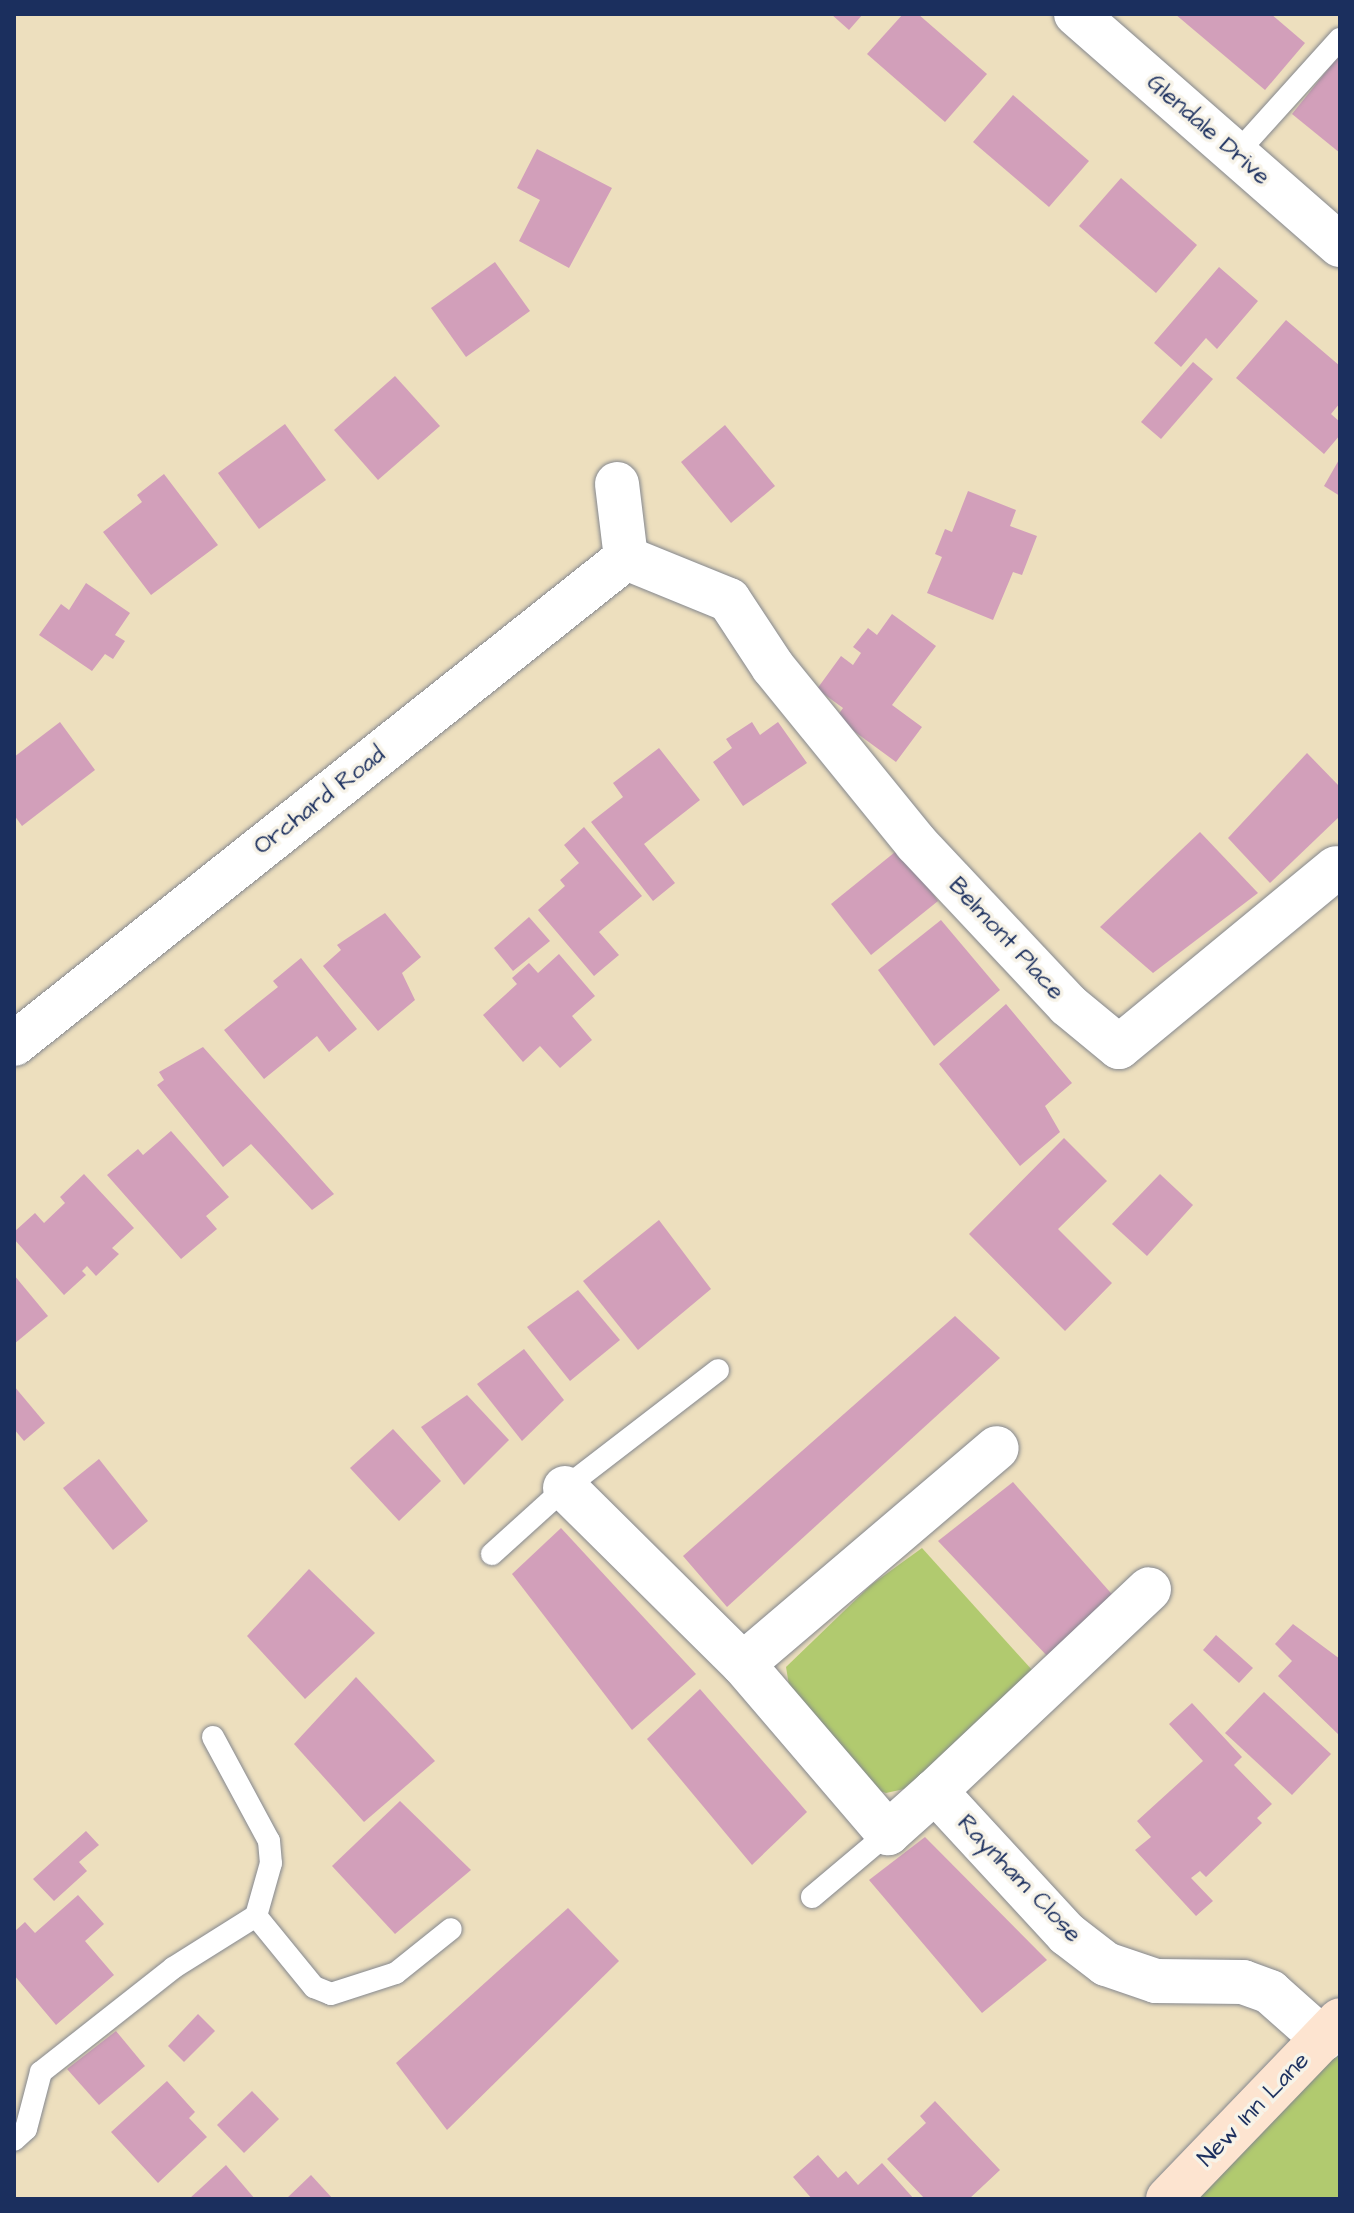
<!DOCTYPE html>
<style>
body{margin:0}
#map{position:relative;width:1354px;height:2213px;overflow:hidden;background:#eddfbe;font-family:"Architects Daughter",sans-serif}
div>[style]{position:absolute}
.green>*{inset:0;background:#b1ca6f}
.building>*{inset:0;background:#d29fba}
.roads{filter:drop-shadow(0 0 2px #84878e) drop-shadow(0 0 2px #84878e)}
.lane>*{height:22px;margin:-11px;padding:0 11px;transform-origin:11px;border-radius:11px;background:#fff}
.street>*{height:44px;margin:-22px;padding:0 22px;transform-origin:22px;border-radius:22px;background:#fff}
.secondary>*{height:44px;margin:-22px;padding:0 22px;transform-origin:22px;border-radius:22px;background:#fde4d0}
span{translate:-50% -50%;white-space:nowrap;text-align:center;line-height:1.15;-webkit-text-stroke:7px #f7f3e8;paint-order:stroke}
.street-label{font-size:24px;color:#1b2f5e}
.frame{position:absolute;inset:0;border:16px solid #1b2f5e;pointer-events:none}
</style>
<div id="map">
<div class="green">
<div style="clip-path:polygon(922px 1548px,1033px 1671px,918px 1786px,886px 1793px,858px 1784px,792px 1703px,786px 1667px,871px 1585px)"></div>
<div style="clip-path:polygon(1340px 2023px,1340px 2199px,1174px 2199px)"></div>
</div>
<div class="building">
<div style="clip-path:polygon(831px 14px,863px 14px,849px 30px)"></div>
<div style="clip-path:polygon(903px 14px,918px 14px,987px 74px,945px 122px,867px 54px)"></div>
<div style="clip-path:polygon(1175px 14px,1271px 14px,1305px 43px,1265px 90px)"></div>
<div style="clip-path:polygon(1337px 58px,1340px 61px,1340px 153px,1292px 114px)"></div>
<div style="clip-path:polygon(1013px 95px,1089px 161px,1049px 207px,973px 142px)"></div>
<div style="clip-path:polygon(537px 149px,612px 188px,569px 268px,519px 241px,540px 200px,517px 188px)"></div>
<div style="clip-path:polygon(1121px 178px,1197px 245px,1156px 293px,1079px 226px)"></div>
<div style="clip-path:polygon(495px 262px,530px 311px,466px 357px,431px 308px)"></div>
<div style="clip-path:polygon(1219px 267px,1258px 301px,1217px 349px,1206px 338px,1181px 367px,1154px 343px)"></div>
<div style="clip-path:polygon(1286px 320px,1340px 366px,1340px 403px,1331px 414px,1340px 422px,1340px 435px,1324px 454px,1236px 378px)"></div>
<div style="clip-path:polygon(1193px 362px,1213px 379px,1161px 439px,1141px 422px)"></div>
<div style="clip-path:polygon(395px 376px,440px 426px,378px 480px,334px 430px)"></div>
<div style="clip-path:polygon(285px 424px,326px 480px,259px 529px,218px 473px)"></div>
<div style="clip-path:polygon(725px 425px,775px 486px,731px 523px,681px 462px)"></div>
<div style="clip-path:polygon(1340px 458px,1340px 496px,1324px 486px)"></div>
<div style="clip-path:polygon(164px 474px,218px 545px,151px 595px,103px 532px,142px 502px,137px 495px)"></div>
<div style="clip-path:polygon(968px 491px,1016px 510px,1010px 526px,1037px 536px,1022px 575px,1013px 572px,993px 620px,927px 593px,942px 557px,935px 554px,945px 529px,952px 532px)"></div>
<div style="clip-path:polygon(86px 583px,130px 613px,115px 635px,125px 641px,113px 659px,105px 654px,92px 671px,39px 635px,61px 604px,69px 610px)"></div>
<div style="clip-path:polygon(892px 614px,936px 646px,892px 705px,922px 727px,896px 762px,836px 718px,843px 708px,817px 689px,841px 656px,853px 665px,861px 653px,853px 647px,868px 628px,877px 635px)"></div>
<div style="clip-path:polygon(60px 722px,95px 770px,22px 826px,14px 815px,14px 757px)"></div>
<div style="clip-path:polygon(752px 722px,760px 735px,778px 722px,807px 763px,743px 806px,713px 762px,732px 748px,726px 739px)"></div>
<div style="clip-path:polygon(659px 748px,700px 800px,644px 844px,675px 883px,653px 901px,591px 822px,623px 797px,613px 783px)"></div>
<div style="clip-path:polygon(1307px 753px,1340px 787px,1340px 816px,1270px 883px,1228px 838px)"></div>
<div style="clip-path:polygon(584px 827px,642px 896px,599px 932px,619px 955px,594px 976px,538px 910px,565px 886px,560px 880px,579px 863px,564px 845px)"></div>
<div style="clip-path:polygon(1200px 832px,1258px 893px,1153px 973px,1100px 927px)"></div>
<div style="clip-path:polygon(900px 848px,938px 901px,871px 955px,831px 904px)"></div>
<div style="clip-path:polygon(385px 913px,421px 957px,402px 973px,415px 1000px,378px 1031px,323px 966px,341px 950px,337px 945px)"></div>
<div style="clip-path:polygon(529px 917px,550px 941px,513px 971px,494px 948px)"></div>
<div style="clip-path:polygon(941px 920px,1000px 990px,934px 1046px,878px 970px)"></div>
<div style="clip-path:polygon(559px 954px,595px 996px,572px 1016px,592px 1040px,560px 1068px,540px 1046px,523px 1062px,483px 1015px,517px 984px,512px 978px,529px 963px,538px 973px)"></div>
<div style="clip-path:polygon(301px 958px,357px 1029px,329px 1052px,317px 1036px,264px 1079px,224px 1030px,278px 987px,273px 981px)"></div>
<div style="clip-path:polygon(1006px 1004px,1072px 1083px,1045px 1106px,1060px 1132px,1020px 1166px,939px 1064px)"></div>
<div style="clip-path:polygon(203px 1047px,334px 1194px,312px 1210px,251px 1144px,223px 1167px,157px 1085px,164px 1080px,159px 1072px)"></div>
<div style="clip-path:polygon(171px 1131px,229px 1197px,206px 1216px,217px 1229px,181px 1259px,107px 1175px,138px 1149px,143px 1155px)"></div>
<div style="clip-path:polygon(1064px 1138px,1107px 1181px,1058px 1229px,1112px 1283px,1065px 1331px,969px 1234px)"></div>
<div style="clip-path:polygon(84px 1174px,134px 1228px,112px 1248px,119px 1254px,96px 1276px,87px 1266px,82px 1271px,86px 1275px,64px 1295px,14px 1239px,14px 1232px,35px 1213px,44px 1223px,65px 1203px,60px 1197px)"></div>
<div style="clip-path:polygon(1160px 1174px,1193px 1205px,1147px 1256px,1112px 1224px)"></div>
<div style="clip-path:polygon(659px 1220px,711px 1289px,638px 1350px,583px 1281px)"></div>
<div style="clip-path:polygon(14px 1275px,48px 1316px,14px 1344px)"></div>
<div style="clip-path:polygon(578px 1290px,620px 1340px,570px 1381px,527px 1327px)"></div>
<div style="clip-path:polygon(955px 1316px,1000px 1358px,727px 1607px,683px 1556px)"></div>
<div style="clip-path:polygon(524px 1349px,564px 1400px,522px 1441px,477px 1384px)"></div>
<div style="clip-path:polygon(14px 1386px,45px 1423px,24px 1441px,14px 1429px)"></div>
<div style="clip-path:polygon(467px 1395px,509px 1440px,464px 1485px,421px 1427px)"></div>
<div style="clip-path:polygon(393px 1429px,441px 1481px,399px 1521px,350px 1468px)"></div>
<div style="clip-path:polygon(99px 1459px,148px 1521px,113px 1550px,63px 1488px)"></div>
<div style="clip-path:polygon(1013px 1482px,1117px 1600px,1051px 1660px,938px 1541px)"></div>
<div style="clip-path:polygon(561px 1528px,696px 1674px,632px 1730px,512px 1574px)"></div>
<div style="clip-path:polygon(309px 1569px,375px 1633px,305px 1699px,247px 1636px)"></div>
<div style="clip-path:polygon(1293px 1624px,1340px 1659px,1340px 1736px,1278px 1676px,1292px 1661px,1275px 1644px)"></div>
<div style="clip-path:polygon(1216px 1635px,1253px 1668px,1239px 1683px,1203px 1650px)"></div>
<div style="clip-path:polygon(356px 1677px,435px 1761px,364px 1822px,294px 1744px)"></div>
<div style="clip-path:polygon(700px 1689px,807px 1812px,752px 1865px,647px 1739px)"></div>
<div style="clip-path:polygon(1264px 1692px,1331px 1754px,1292px 1795px,1225px 1733px)"></div>
<div style="clip-path:polygon(1192px 1703px,1242px 1757px,1234px 1765px,1272px 1804px,1257px 1818px,1262px 1823px,1206px 1877px,1200px 1871px,1191px 1878px,1213px 1901px,1196px 1916px,1135px 1850px,1151px 1837px,1137px 1821px,1203px 1761px,1169px 1724px)"></div>
<div style="clip-path:polygon(400px 1801px,471px 1870px,395px 1934px,332px 1866px)"></div>
<div style="clip-path:polygon(86px 1831px,99px 1845px,79px 1862px,87px 1871px,54px 1901px,33px 1879px)"></div>
<div style="clip-path:polygon(925px 1837px,1047px 1960px,982px 2013px,869px 1880px)"></div>
<div style="clip-path:polygon(78px 1895px,104px 1924px,85px 1941px,114px 1975px,56px 2025px,14px 1975px,14px 1932px,25px 1922px,35px 1933px)"></div>
<div style="clip-path:polygon(568px 1908px,619px 1961px,447px 2130px,396px 2063px)"></div>
<div style="clip-path:polygon(198px 2014px,215px 2031px,184px 2062px,168px 2046px)"></div>
<div style="clip-path:polygon(116px 2031px,145px 2066px,99px 2105px,67px 2069px)"></div>
<div style="clip-path:polygon(167px 2081px,195px 2112px,189px 2118px,207px 2137px,158px 2183px,111px 2132px)"></div>
<div style="clip-path:polygon(252px 2091px,279px 2119px,244px 2153px,217px 2125px)"></div>
<div style="clip-path:polygon(935px 2101px,1000px 2170px,969px 2199px,925px 2199px,887px 2159px,926px 2123px,920px 2116px)"></div>
<div style="clip-path:polygon(818px 2155px,838px 2178px,846px 2171px,858px 2185px,882px 2163px,914px 2199px,812px 2199px,793px 2177px)"></div>
<div style="clip-path:polygon(226px 2165px,255px 2199px,189px 2199px)"></div>
<div style="clip-path:polygon(311px 2175px,333px 2199px,286px 2199px)"></div>
</div>
<div class="roads">
<div class="lane">
<div style="left:1236px;top:154px;width:155px;rotate:-47.9deg"></div>
<div style="left:492px;top:1554px;width:98px;rotate:-42.1deg"></div>
<div style="left:565px;top:1488px;width:193px;rotate:-37.6deg"></div>
<div style="left:213px;top:1737px;width:118px;rotate:61.7deg"></div>
<div style="left:269px;top:1841px;width:22px;rotate:85deg"></div>
<div style="left:271px;top:1863px;width:55px;rotate:105.8deg"></div>
<div style="left:812px;top:1897px;width:99px;rotate:-40.1deg"></div>
<div style="left:14px;top:2140px;width:16px;rotate:-43deg"></div>
<div style="left:26px;top:2129px;width:59px;rotate:-75.3deg"></div>
<div style="left:41px;top:2072px;width:168px;rotate:-38.2deg"></div>
<div style="left:173px;top:1968px;width:98px;rotate:-32.1deg"></div>
<div style="left:256px;top:1916px;width:92px;rotate:50.8deg"></div>
<div style="left:314px;top:1987px;width:18px;rotate:22deg"></div>
<div style="left:331px;top:1994px;width:68px;rotate:-17.9deg"></div>
<div style="left:396px;top:1973px;width:70px;rotate:-38.7deg"></div>
</div>
<div class="street">
<div style="left:1076px;top:14px;width:351px;rotate:41.2deg"></div>
<div style="left:617px;top:484px;width:75px;rotate:83.1deg"></div>
<div style="left:626px;top:558px;width:111px;rotate:22.2deg"></div>
<div style="left:729px;top:600px;width:80px;rotate:56.7deg"></div>
<div style="left:773px;top:667px;width:227px;rotate:50.9deg"></div>
<div style="left:916px;top:843px;width:222px;rotate:46.8deg"></div>
<div style="left:1068px;top:1005px;width:66px;rotate:39.5deg"></div>
<div style="left:1119px;top:1047px;width:281px;rotate:-39.5deg"></div>
<div style="left:14px;top:1044px;width:781px;rotate:-38.45deg"></div>
<div style="left:565px;top:1488px;width:250px;rotate:44.7deg"></div>
<div style="left:743px;top:1664px;width:223px;rotate:49.4deg"></div>
<div style="left:888px;top:1833px;width:63px;rotate:-41.8deg"></div>
<div style="left:935px;top:1791px;width:195px;rotate:47.3deg"></div>
<div style="left:1067px;top:1934px;width:49px;rotate:37.6deg"></div>
<div style="left:1106px;top:1964px;width:53px;rotate:18.8deg"></div>
<div style="left:1156px;top:1981px;width:87px;rotate:0.7deg"></div>
<div style="left:1243px;top:1982px;width:29px;rotate:20deg"></div>
<div style="left:1270px;top:1992px;width:71px;rotate:41.6deg"></div>
<div style="left:743px;top:1664px;width:333px;rotate:-40.4deg"></div>
<div style="left:935px;top:1791px;width:294px;rotate:-43.3deg"></div>
</div>
<div class="secondary">
<div style="left:1168px;top:2199px;width:248px;rotate:-46.1deg"></div>
</div>
</div>
<div class="street-label">
<span style="left:1208px;top:130px;rotate:41deg">Glendale Drive</span>
<span style="left:320px;top:801px;rotate:-38deg">Orchard Road</span>
<span style="left:1006px;top:939px;rotate:47deg">Belmont Place</span>
<span style="left:1019px;top:1879px;rotate:46deg">Raynham Close</span>
<span style="left:1254px;top:2110px;rotate:-46deg">New Inn Lane</span>
</div>
<div class="frame"></div>
</div>
